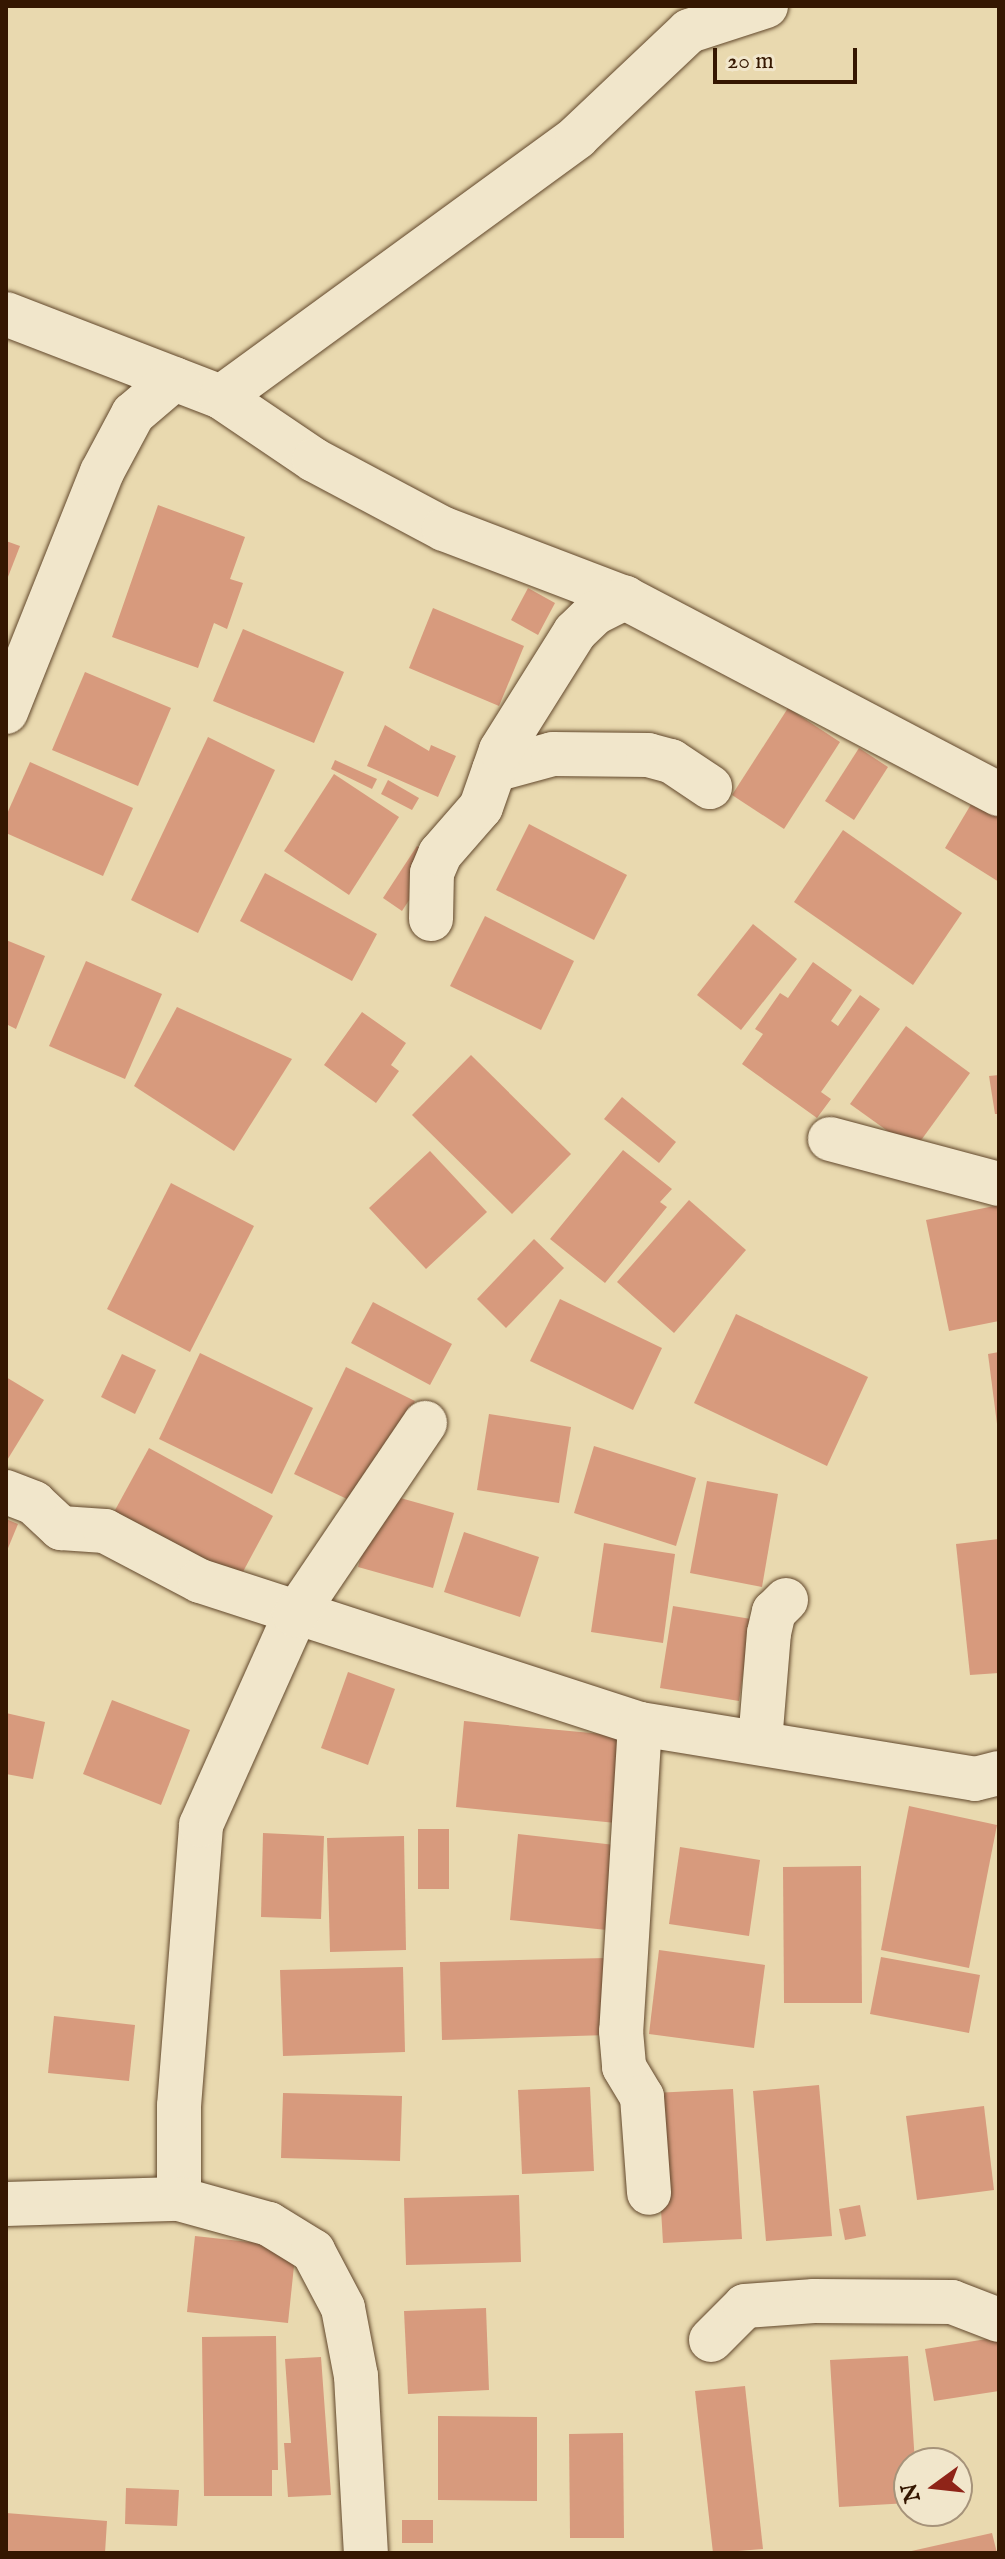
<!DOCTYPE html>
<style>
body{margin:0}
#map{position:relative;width:1005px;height:2559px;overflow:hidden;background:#e9d9af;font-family:"IM FELL English",serif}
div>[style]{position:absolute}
.building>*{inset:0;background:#d79a7d}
.roads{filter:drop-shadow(0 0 2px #62482c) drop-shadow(0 0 2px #62482c)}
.street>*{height:44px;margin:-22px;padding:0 22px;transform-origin:22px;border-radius:22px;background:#f1e6cb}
span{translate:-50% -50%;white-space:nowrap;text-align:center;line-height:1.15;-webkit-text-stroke:6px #f1e6cb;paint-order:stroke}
.frame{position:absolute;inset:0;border:8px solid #351701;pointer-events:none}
.north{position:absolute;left:893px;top:2447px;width:80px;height:80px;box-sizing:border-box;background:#f1e6cb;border:2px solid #a6937a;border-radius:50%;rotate:255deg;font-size:22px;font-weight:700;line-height:32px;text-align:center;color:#351701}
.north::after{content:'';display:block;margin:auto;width:28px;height:36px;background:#8f2418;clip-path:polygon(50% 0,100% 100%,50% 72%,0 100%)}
.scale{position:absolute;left:713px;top:48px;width:144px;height:36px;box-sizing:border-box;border:4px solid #351701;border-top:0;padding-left:10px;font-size:24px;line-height:28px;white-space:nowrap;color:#351701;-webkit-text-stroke:6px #f1e6cb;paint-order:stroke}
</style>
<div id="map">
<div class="building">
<div style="clip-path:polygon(158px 505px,245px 537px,230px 579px,243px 583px,227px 629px,214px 623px,198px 668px,112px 637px)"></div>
<div style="clip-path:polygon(6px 541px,20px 546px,6px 582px)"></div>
<div style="clip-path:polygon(528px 588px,555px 603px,538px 635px,511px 620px)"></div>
<div style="clip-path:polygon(433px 608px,524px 646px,499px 706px,409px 668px)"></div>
<div style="clip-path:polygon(243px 629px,344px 672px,314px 743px,213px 701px)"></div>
<div style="clip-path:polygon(85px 672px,171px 708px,138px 786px,52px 750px)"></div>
<div style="clip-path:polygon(788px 708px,840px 742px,784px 829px,732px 795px)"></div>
<div style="clip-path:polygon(385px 725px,429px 751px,431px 745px,456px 756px,438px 797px,367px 766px)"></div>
<div style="clip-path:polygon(208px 737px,275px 770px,198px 933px,131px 900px)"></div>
<div style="clip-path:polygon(859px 748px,888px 767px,854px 820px,825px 801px)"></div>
<div style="clip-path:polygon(335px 760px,377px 779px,372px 789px,331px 769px)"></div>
<div style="clip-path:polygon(30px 762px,133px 808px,103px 876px,6px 833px,6px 816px)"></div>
<div style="clip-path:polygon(334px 774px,399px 817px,349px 895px,284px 851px)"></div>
<div style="clip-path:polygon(388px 780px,419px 798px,412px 810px,381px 794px)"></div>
<div style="clip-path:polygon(973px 801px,999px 817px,999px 882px,945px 848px)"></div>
<div style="clip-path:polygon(529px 824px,627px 875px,594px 940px,496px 890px)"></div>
<div style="clip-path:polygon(843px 830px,962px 913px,913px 985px,794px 902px)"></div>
<div style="clip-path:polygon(417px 846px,436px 859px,402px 911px,383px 898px)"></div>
<div style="clip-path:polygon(265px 873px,377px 934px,352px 981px,240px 921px)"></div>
<div style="clip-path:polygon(485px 916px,574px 961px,541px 1030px,450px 986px)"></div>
<div style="clip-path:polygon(753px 924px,797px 959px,741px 1030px,697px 995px)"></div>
<div style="clip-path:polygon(6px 940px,45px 956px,16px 1029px,6px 1024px)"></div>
<div style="clip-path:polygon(86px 961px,162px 994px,125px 1079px,49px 1046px)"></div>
<div style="clip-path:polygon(813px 962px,852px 990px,831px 1021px,838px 1026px,860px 995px,880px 1009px,821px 1092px,831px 1099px,817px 1118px,742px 1064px,763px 1034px,755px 1029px,780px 993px,788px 998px)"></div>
<div style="clip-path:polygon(177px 1007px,292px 1059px,234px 1151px,134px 1086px)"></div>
<div style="clip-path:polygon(362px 1012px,406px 1043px,391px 1065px,399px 1071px,376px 1103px,324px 1065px)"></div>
<div style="clip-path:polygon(906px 1026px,970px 1073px,914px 1150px,850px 1104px)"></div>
<div style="clip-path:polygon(471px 1055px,571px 1154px,512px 1214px,412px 1115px)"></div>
<div style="clip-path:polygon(999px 1075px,999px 1114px,995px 1114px,989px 1076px)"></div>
<div style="clip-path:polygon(622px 1097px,676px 1142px,659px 1163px,604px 1119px)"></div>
<div style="clip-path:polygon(623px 1150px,672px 1189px,660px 1202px,667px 1207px,605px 1283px,550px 1239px)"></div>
<div style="clip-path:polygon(430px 1151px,487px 1212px,426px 1269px,369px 1208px)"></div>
<div style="clip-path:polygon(171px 1183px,254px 1226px,190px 1352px,107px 1309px)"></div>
<div style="clip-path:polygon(689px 1200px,746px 1250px,674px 1333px,617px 1282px)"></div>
<div style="clip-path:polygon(999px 1205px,999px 1321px,949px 1331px,926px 1220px)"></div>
<div style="clip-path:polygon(534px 1239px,564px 1268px,506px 1328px,477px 1299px)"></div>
<div style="clip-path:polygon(560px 1299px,662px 1348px,633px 1410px,530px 1361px)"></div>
<div style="clip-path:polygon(373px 1302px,452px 1344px,430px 1385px,351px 1343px)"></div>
<div style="clip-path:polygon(736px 1314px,868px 1377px,827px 1466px,694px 1403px)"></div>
<div style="clip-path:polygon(999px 1352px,999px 1424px,997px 1424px,988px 1354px)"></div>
<div style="clip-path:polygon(200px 1353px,313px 1408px,272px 1494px,159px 1439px)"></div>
<div style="clip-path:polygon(122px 1354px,156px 1370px,135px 1414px,101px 1397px)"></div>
<div style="clip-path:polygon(346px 1367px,415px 1401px,364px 1507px,294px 1474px)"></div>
<div style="clip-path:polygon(6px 1377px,44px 1400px,6px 1462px)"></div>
<div style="clip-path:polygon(489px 1414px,571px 1427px,559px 1503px,477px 1490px)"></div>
<div style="clip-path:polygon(594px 1446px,696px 1478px,676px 1546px,574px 1513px)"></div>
<div style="clip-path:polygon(149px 1448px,273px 1516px,238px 1581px,114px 1512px)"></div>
<div style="clip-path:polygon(707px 1481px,778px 1494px,762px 1587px,690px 1573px)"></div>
<div style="clip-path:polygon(379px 1492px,454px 1513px,433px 1588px,358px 1567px)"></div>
<div style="clip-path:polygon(6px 1519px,18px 1524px,6px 1553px)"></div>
<div style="clip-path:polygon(464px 1532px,539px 1557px,520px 1617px,444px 1592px)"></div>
<div style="clip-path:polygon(999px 1539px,999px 1673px,970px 1675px,956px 1544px)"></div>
<div style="clip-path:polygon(604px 1543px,675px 1554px,663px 1643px,591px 1632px)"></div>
<div style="clip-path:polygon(673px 1606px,751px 1619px,739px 1701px,660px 1688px)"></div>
<div style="clip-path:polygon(348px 1672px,395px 1689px,368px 1765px,321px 1748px)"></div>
<div style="clip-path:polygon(112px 1700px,190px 1730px,161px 1805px,83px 1774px)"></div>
<div style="clip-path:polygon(6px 1713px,45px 1722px,33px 1779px,6px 1774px)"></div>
<div style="clip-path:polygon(464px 1721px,634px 1737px,626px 1824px,456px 1807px)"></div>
<div style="clip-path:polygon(909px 1806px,997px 1825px,969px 1968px,881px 1950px)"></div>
<div style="clip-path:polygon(418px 1829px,449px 1829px,449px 1889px,418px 1889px)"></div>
<div style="clip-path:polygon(263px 1833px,324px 1836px,321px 1919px,261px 1917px)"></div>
<div style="clip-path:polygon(518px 1834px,615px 1845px,607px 1930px,510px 1920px)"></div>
<div style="clip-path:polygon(404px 1836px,406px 1950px,330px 1952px,327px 1838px)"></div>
<div style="clip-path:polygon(680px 1847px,760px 1860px,749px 1936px,669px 1924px)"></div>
<div style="clip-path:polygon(861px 1866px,862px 2003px,784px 2003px,783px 1867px)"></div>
<div style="clip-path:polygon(659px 1950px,765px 1965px,754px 2048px,649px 2034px)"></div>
<div style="clip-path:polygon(881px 1957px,980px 1975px,969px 2033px,870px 2014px)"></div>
<div style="clip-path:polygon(606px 1958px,608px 2035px,442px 2040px,440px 1962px)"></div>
<div style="clip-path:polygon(403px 1967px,405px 2052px,283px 2056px,280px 1970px)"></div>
<div style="clip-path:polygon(54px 2016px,135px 2025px,129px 2081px,48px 2073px)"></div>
<div style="clip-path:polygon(819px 2085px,832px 2236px,766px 2241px,753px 2091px)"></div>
<div style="clip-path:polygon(590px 2087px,594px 2171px,522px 2174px,518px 2090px)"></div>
<div style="clip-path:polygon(733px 2089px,742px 2239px,663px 2243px,654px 2093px)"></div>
<div style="clip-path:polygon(283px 2093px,402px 2096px,400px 2161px,281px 2158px)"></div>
<div style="clip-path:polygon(984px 2106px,994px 2190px,917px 2200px,906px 2116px)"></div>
<div style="clip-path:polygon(519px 2195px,521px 2262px,406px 2265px,404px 2198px)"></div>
<div style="clip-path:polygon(860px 2205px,866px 2236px,845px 2240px,839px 2209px)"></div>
<div style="clip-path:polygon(195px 2236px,296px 2247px,288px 2323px,187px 2312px)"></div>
<div style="clip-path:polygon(486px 2308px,489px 2390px,408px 2394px,404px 2311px)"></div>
<div style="clip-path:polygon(276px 2336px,278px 2470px,272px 2470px,272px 2496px,204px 2496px,202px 2337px)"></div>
<div style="clip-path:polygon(999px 2337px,999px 2391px,934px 2401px,925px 2349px)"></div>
<div style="clip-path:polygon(908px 2356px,915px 2463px,909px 2463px,909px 2503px,839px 2507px,830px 2360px)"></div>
<div style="clip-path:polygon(321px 2357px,331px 2495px,288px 2497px,284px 2443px,291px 2443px,285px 2359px)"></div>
<div style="clip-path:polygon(745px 2386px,763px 2549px,713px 2553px,695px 2391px)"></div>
<div style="clip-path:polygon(438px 2416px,537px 2417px,537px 2501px,438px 2500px)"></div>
<div style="clip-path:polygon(623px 2433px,624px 2538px,570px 2538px,569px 2434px)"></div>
<div style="clip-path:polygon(126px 2488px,179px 2490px,177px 2526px,125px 2524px)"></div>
<div style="clip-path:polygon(6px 2513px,107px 2521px,105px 2553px,6px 2553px)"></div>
<div style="clip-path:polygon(402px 2520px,433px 2520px,433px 2543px,402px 2543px)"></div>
<div style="clip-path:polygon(992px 2533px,997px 2553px,908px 2553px,907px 2552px)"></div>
</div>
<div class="roads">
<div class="street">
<div style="left:6px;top:314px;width:230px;rotate:21.1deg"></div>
<div style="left:221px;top:397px;width:112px;rotate:34.1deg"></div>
<div style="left:314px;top:460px;width:147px;rotate:28deg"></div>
<div style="left:444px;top:529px;width:194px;rotate:20.9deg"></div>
<div style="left:625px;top:598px;width:422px;rotate:27.7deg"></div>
<div style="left:221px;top:397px;width:441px;rotate:-36.1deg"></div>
<div style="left:577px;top:137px;width:154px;rotate:-43.4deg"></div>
<div style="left:689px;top:31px;width:81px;rotate:-18deg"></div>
<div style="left:6px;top:712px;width:258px;rotate:-68.2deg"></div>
<div style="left:102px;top:472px;width:66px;rotate:-61.9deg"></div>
<div style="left:133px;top:414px;width:54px;rotate:-40.5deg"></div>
<div style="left:494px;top:770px;width:61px;rotate:-15.2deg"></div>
<div style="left:553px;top:754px;width:95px;rotate:0.6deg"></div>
<div style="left:648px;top:755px;width:24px;rotate:15deg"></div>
<div style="left:671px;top:761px;width:47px;rotate:33.7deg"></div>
<div style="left:431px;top:919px;width:46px;rotate:-88.8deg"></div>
<div style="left:432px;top:873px;width:21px;rotate:-67deg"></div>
<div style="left:440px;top:854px;width:62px;rotate:-48.9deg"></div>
<div style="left:481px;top:807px;width:60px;rotate:-70.7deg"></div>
<div style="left:501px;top:750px;width:139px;rotate:-57.9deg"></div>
<div style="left:575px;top:632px;width:28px;rotate:-44deg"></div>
<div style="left:595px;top:613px;width:34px;rotate:-27deg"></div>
<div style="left:830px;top:1139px;width:175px;rotate:14.9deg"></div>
<div style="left:6px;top:1492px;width:30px;rotate:21deg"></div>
<div style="left:34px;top:1503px;width:37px;rotate:43deg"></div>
<div style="left:61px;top:1528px;width:44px;rotate:3.9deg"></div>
<div style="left:105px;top:1531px;width:107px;rotate:27.8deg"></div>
<div style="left:200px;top:1581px;width:463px;rotate:18deg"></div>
<div style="left:640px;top:1724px;width:339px;rotate:9.3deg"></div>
<div style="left:975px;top:1779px;width:25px;rotate:-14deg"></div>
<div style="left:640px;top:1724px;width:308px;rotate:93.5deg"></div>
<div style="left:621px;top:2031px;width:36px;rotate:85deg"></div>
<div style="left:624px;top:2067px;width:35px;rotate:59deg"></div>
<div style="left:642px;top:2097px;width:96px;rotate:85.8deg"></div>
<div style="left:760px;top:1742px;width:109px;rotate:-85.3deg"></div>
<div style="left:769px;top:1633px;width:22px;rotate:-77deg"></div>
<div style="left:774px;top:1612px;width:17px;rotate:-45deg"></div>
<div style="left:179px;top:2199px;width:93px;rotate:-90deg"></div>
<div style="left:179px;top:2106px;width:282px;rotate:-85.5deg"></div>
<div style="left:201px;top:1825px;width:230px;rotate:-65.9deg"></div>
<div style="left:295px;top:1615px;width:232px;rotate:-55.9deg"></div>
<div style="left:6px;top:2204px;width:173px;rotate:-1.7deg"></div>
<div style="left:179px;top:2199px;width:93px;rotate:15.5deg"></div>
<div style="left:269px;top:2224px;width:52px;rotate:31.5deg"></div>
<div style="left:313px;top:2251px;width:64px;rotate:62.2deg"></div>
<div style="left:343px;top:2308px;width:69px;rotate:79.2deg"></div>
<div style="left:356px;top:2376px;width:177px;rotate:86.8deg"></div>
<div style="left:711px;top:2340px;width:48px;rotate:-45deg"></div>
<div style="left:745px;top:2306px;width:69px;rotate:-4.1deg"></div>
<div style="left:814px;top:2301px;width:138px;rotate:0.4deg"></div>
<div style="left:952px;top:2302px;width:50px;rotate:21deg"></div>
</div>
</div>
<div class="frame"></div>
<div class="north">N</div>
<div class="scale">20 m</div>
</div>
